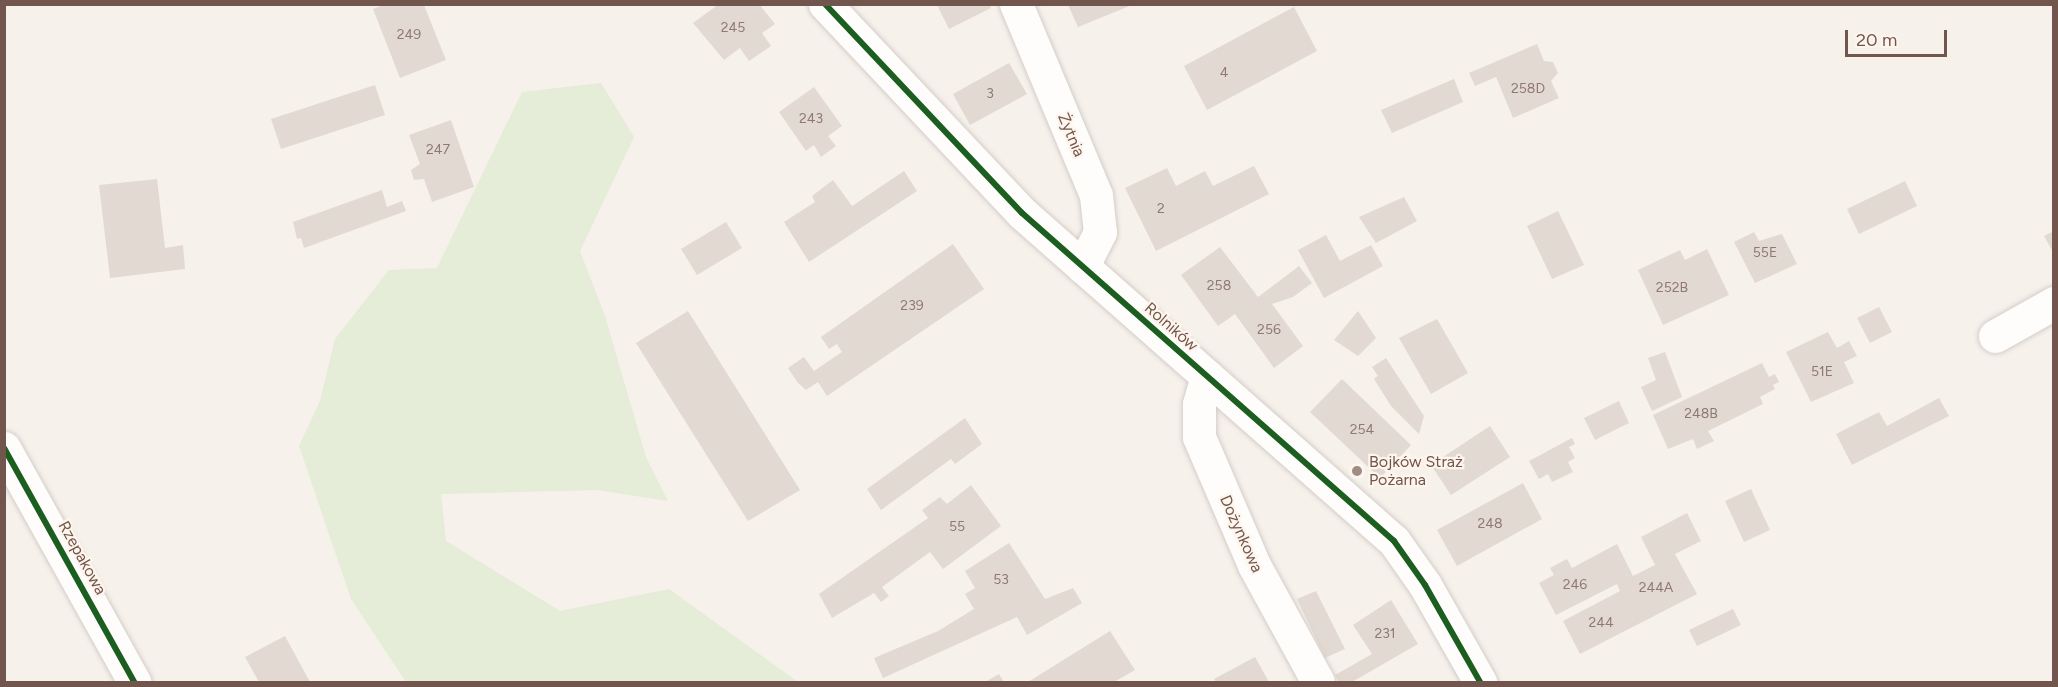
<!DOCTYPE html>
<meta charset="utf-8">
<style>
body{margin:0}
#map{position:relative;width:2058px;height:687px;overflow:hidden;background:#f6f1eb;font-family:Figtree,sans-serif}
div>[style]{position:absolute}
.green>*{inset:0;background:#e5ecd7}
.building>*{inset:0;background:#e2d9d3}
.roads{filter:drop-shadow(0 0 2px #d5cdc8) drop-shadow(0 0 2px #d5cdc8)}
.minor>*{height:33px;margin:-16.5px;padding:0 16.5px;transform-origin:16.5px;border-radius:16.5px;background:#fefdfc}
.cycleway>*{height:6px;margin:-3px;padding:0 3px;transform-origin:3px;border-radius:3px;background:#1b5e20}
.dots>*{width:16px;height:16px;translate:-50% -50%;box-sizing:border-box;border:3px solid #fef5ed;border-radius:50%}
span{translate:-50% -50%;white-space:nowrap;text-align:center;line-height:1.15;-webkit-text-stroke:4.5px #fef5ed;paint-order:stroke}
.number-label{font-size:14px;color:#907971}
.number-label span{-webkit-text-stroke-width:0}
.street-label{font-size:16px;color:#72564d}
.poi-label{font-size:16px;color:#72564d}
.left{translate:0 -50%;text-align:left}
.frame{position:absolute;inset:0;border:6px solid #72564d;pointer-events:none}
.scale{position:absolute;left:1845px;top:30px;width:102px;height:27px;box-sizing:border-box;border:3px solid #72564d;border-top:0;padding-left:8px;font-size:18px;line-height:21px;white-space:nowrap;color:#72564d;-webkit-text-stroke:4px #fef5ed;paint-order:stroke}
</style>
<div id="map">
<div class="green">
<div style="clip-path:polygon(601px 83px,634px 137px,580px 251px,605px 316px,646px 457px,668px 501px,597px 490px,441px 494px,446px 541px,560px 611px,669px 589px,798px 682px,406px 682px,351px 599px,299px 446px,320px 401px,335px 339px,389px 270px,437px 268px,522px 92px)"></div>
</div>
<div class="building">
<div style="clip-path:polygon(719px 4px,759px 4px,775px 24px,762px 33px,771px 46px,749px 61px,740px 48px,724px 60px,693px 23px)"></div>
<div style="clip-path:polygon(943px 4px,989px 4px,991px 8px,949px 29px,938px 7px)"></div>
<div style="clip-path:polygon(384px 5px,424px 5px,446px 60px,400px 78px,373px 9px)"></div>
<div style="clip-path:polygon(1068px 5px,1132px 5px,1078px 27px)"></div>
<div style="clip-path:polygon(1294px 7px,1317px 51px,1207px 110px,1184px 66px)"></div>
<div style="clip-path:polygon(1537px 44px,1544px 61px,1553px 62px,1558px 73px,1551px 81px,1559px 98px,1513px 118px,1496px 77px,1475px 86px,1469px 73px)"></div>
<div style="clip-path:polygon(1009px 63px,1027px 94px,970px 125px,953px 94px)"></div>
<div style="clip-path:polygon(1454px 79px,1463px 102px,1392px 133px,1381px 110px)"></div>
<div style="clip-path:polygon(375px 85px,385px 115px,281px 149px,271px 119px)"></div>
<div style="clip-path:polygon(814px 87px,842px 126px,828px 136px,836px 146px,821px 157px,814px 145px,806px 151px,779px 112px)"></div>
<div style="clip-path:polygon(451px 120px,474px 187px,432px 202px,424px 179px,414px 180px,411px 170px,420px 164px,409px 135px)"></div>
<div style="clip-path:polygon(1254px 166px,1269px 194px,1156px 251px,1125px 188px,1167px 168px,1176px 186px,1205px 171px,1213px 186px)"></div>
<div style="clip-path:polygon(904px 171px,917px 191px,809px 262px,784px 222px,815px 202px,812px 196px,833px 180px,852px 206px)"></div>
<div style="clip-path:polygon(157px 179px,165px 248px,183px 245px,185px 269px,110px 278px,99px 185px)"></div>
<div style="clip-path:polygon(1905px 181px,1917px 206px,1859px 234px,1847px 209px)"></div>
<div style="clip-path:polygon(382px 190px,387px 207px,402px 201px,406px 211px,304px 248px,301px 238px,297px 239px,293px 222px)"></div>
<div style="clip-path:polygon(1404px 197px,1417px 221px,1376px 243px,1359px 217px)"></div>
<div style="clip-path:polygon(1558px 211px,1584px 265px,1552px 279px,1527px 226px)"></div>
<div style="clip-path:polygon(726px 222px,742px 248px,697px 275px,681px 249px)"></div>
<div style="clip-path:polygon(2054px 231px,2054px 254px,2044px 236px)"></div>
<div style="clip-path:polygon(1754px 232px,1759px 241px,1782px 234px,1797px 264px,1755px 283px,1734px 242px)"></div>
<div style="clip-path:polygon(1326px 235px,1340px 261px,1371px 245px,1383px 266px,1324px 298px,1298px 250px)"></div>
<div style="clip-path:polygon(953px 244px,984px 289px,827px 396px,818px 382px,806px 390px,798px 383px,788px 368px,804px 357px,814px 371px,842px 352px,837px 344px,829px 349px,821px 337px)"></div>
<div style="clip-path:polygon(1220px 247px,1258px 297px,1299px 266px,1312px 283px,1293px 297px,1272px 304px,1303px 346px,1274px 368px,1235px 314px,1218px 326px,1181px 275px)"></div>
<div style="clip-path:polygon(1707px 249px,1729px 295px,1663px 325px,1638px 270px,1680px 250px,1685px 260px)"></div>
<div style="clip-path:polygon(1879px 307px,1892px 332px,1870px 343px,1857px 318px)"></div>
<div style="clip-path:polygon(688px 311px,800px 490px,748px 521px,636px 343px)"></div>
<div style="clip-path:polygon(1358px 311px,1376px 338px,1358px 356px,1334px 340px)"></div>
<div style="clip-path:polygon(1437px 319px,1468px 373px,1431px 394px,1399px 338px)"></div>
<div style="clip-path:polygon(1828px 332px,1837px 348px,1849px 341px,1857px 356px,1844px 362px,1854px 383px,1811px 402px,1786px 352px)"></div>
<div style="clip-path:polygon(1665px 352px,1682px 397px,1652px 411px,1641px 387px,1656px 380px,1648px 358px)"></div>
<div style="clip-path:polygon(1386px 358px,1424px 416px,1419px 434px,1391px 406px,1374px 379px,1378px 376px,1372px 367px)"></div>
<div style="clip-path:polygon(1762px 363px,1769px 377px,1775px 374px,1779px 382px,1773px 385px,1775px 389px,1760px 397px,1763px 404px,1708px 431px,1714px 441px,1697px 449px,1693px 439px,1668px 449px,1653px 415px)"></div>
<div style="clip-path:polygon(1342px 379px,1411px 445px,1380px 478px,1310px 412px)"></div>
<div style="clip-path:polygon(1939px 398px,1949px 416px,1852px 465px,1836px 434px,1879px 412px,1887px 426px)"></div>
<div style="clip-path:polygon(1619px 401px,1629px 423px,1595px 440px,1584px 418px)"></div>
<div style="clip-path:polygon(965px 418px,982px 444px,955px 464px,951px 459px,881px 510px,867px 489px)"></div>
<div style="clip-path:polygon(1490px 426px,1510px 457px,1451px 495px,1431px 465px)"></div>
<div style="clip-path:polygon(1572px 438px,1575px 444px,1569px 447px,1575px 458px,1568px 462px,1573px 472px,1552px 482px,1548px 474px,1539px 479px,1529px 461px)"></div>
<div style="clip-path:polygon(1523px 483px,1542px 519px,1457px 566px,1437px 530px)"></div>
<div style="clip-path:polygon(971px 485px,1001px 526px,943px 569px,930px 552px,882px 587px,889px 596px,881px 602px,874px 593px,832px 618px,819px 594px,928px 518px,922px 510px,940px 497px,947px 504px)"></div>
<div style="clip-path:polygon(1751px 489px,1770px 530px,1744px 542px,1725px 501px)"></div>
<div style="clip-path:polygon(1687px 513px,1701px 541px,1675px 554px,1697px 594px,1580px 654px,1563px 621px,1620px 591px,1617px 584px,1556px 615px,1539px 583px,1554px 575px,1550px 568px,1567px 559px,1572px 568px,1617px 544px,1633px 576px,1655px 565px,1641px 537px)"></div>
<div style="clip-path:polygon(1009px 543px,1045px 599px,1073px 588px,1082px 603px,1027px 635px,1017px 617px,883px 678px,874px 658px,938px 631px,974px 609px,965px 594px,975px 588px,965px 571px)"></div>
<div style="clip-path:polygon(1316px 591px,1345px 649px,1325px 658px,1297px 599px)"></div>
<div style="clip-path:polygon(1391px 600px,1418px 644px,1352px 682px,1339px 682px,1335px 675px,1372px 654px,1353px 625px)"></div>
<div style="clip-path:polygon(1733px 609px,1741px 625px,1697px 646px,1689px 630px)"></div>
<div style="clip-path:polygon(1110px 631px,1135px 670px,1114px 682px,1028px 682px)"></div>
<div style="clip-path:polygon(285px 636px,310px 682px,259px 682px,245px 657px)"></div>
<div style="clip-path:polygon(1255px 657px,1269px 682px,1216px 682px,1214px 679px)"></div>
<div style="clip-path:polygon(999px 674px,1004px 682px,985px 682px)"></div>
</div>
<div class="roads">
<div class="minor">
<div style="left:825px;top:4px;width:287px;rotate:46.7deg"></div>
<div style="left:1022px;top:213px;width:496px;rotate:41.4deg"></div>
<div style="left:1394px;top:541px;width:54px;rotate:54.8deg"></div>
<div style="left:1425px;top:585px;width:112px;rotate:60.4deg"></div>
<div style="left:1016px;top:4px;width:207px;rotate:67.3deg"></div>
<div style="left:1096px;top:195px;width:37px;rotate:84deg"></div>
<div style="left:1100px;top:232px;width:39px;rotate:117deg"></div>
<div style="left:1995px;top:336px;width:68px;rotate:-29.2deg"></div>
<div style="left:1207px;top:376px;width:29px;rotate:106deg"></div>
<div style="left:1199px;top:404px;width:33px;rotate:90deg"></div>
<div style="left:1199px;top:437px;width:139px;rotate:66.7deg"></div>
<div style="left:1254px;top:565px;width:133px;rotate:61.3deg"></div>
<div style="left:4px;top:448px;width:268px;rotate:60.9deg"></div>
</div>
</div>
<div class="cycleway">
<div style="left:825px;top:4px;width:287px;rotate:46.7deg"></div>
<div style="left:1022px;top:213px;width:496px;rotate:41.4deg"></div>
<div style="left:1394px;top:541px;width:54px;rotate:54.8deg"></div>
<div style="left:1425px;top:585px;width:112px;rotate:60.4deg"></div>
<div style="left:4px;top:448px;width:268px;rotate:60.9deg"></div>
</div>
<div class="dots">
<div style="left:1357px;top:471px;background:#a08c84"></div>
</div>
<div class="number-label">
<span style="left:733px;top:28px">245</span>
<span style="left:409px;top:35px">249</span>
<span style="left:1224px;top:73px">4</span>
<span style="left:1528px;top:89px">258D</span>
<span style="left:990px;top:94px">3</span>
<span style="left:811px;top:119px">243</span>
<span style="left:438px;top:150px">247</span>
<span style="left:1161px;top:209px">2</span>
<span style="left:1765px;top:253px">55E</span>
<span style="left:1219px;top:286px">258</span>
<span style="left:1672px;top:288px">252B</span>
<span style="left:912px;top:306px">239</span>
<span style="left:1269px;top:330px">256</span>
<span style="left:1822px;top:372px">51E</span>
<span style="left:1701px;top:414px">248B</span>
<span style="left:1362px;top:430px">254</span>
<span style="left:1490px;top:524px">248</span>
<span style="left:957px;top:527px">55</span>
<span style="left:1001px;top:580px">53</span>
<span style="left:1575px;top:585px">246</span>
<span style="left:1656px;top:588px">244A</span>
<span style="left:1601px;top:623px">244</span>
<span style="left:1385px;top:634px">231</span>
</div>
<div class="street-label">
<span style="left:1071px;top:135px;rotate:67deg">Żytnia</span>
<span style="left:1171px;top:327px;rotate:41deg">Rolników</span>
<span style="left:1241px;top:534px;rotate:66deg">Dożynkowa</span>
<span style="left:82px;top:558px;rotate:61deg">Rzepakowa</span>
</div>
<div class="poi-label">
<span class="left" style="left:1369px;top:471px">Bojków Straż<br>Pożarna</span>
</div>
<div class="frame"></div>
<div class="scale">20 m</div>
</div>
